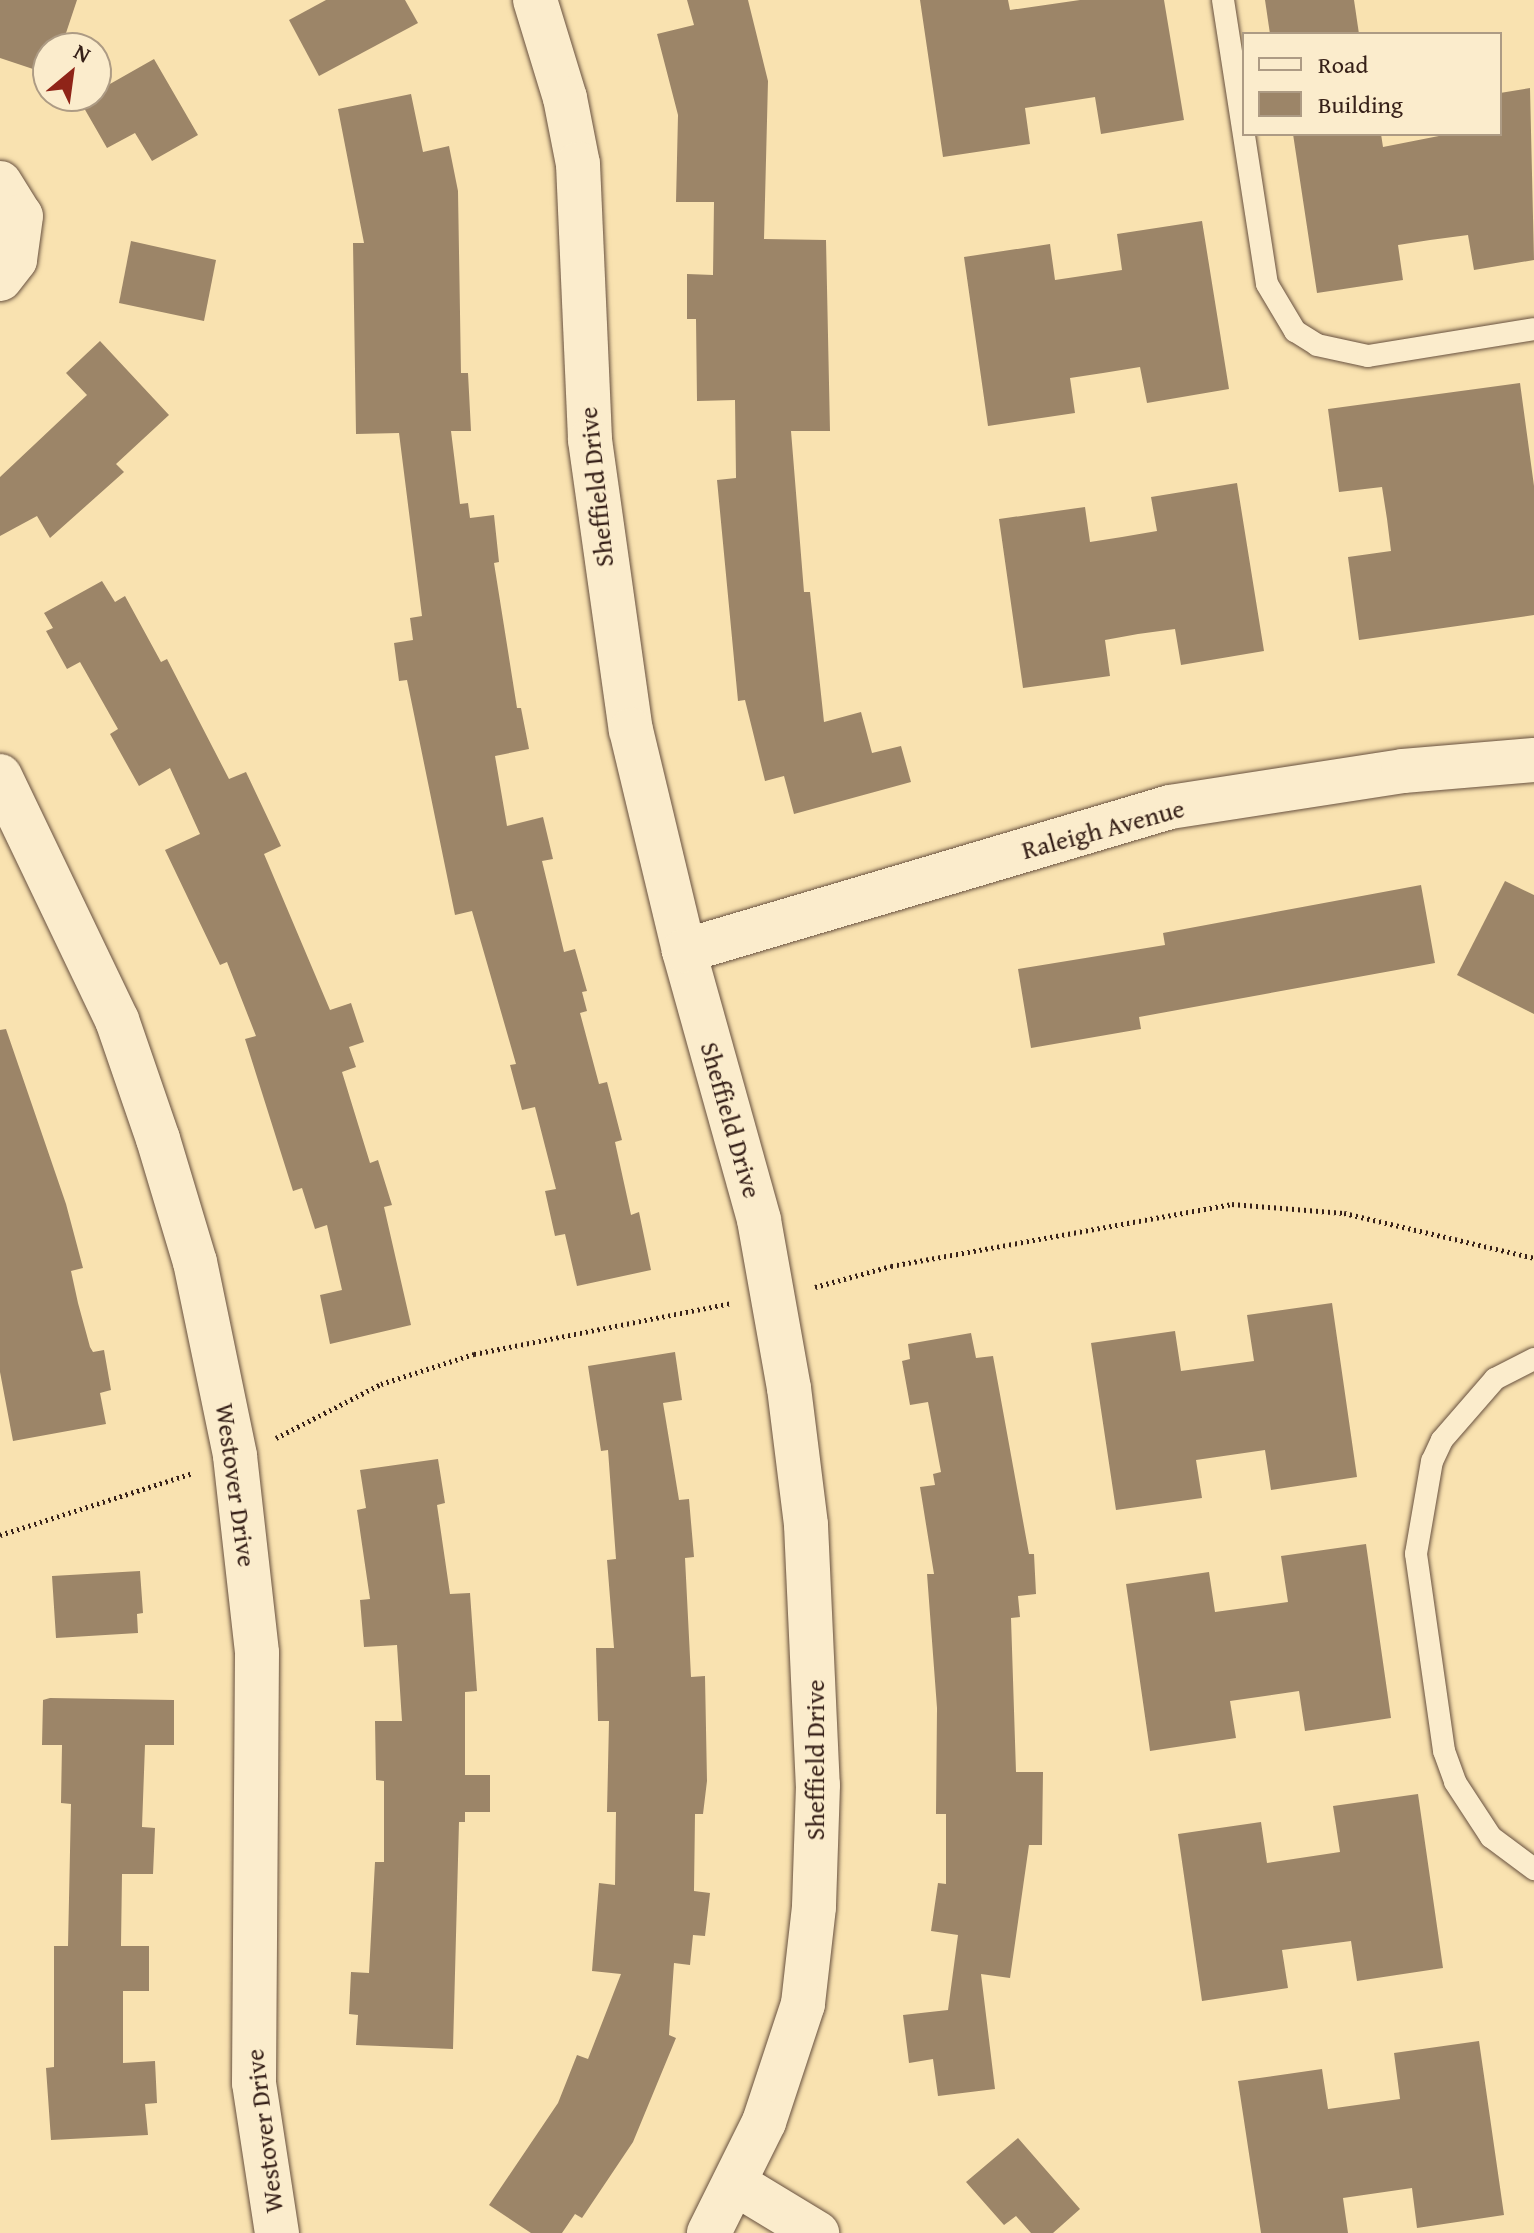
<!DOCTYPE html>
<style>
body{margin:0}
#map{position:relative;width:1534px;height:2233px;overflow:hidden;background:#f9e2b0;font-family:"Gentium Book Plus",serif}
div>[style]{position:absolute}
.building>*{inset:0;background:#9c8568}
.path>*{height:5px;margin-top:-2.5px;transform-origin:0;background:repeating-linear-gradient(90deg,#372119 0 2px,transparent 0 6px)}
.roads{filter:drop-shadow(0 0 2px #68513f) drop-shadow(0 0 2px #68513f)}
.lane>*{height:22px;margin:-11px;padding:0 11px;transform-origin:11px;border-radius:11px;background:#fbeccc}
.street>*{height:44px;margin:-22px;padding:0 22px;transform-origin:22px;border-radius:22px;background:#fbeccc}
span{translate:-50% -50%;white-space:nowrap;text-align:center;line-height:1.15;-webkit-text-stroke:6px #fbeccc;paint-order:stroke}
.street-label{font-size:26px;color:#372119}
.legend{position:absolute;left:1242px;top:32px;width:260px;height:104px;box-sizing:border-box;background:#fbeccc;border:2px solid #ad9b84;margin:0;padding:10px 14px;list-style:none;font-size:24px;color:#372119}
.legend li{display:flex;align-items:center;gap:16px;height:40px}
.legend b{width:40px;border:2px solid #ad9b84}
.north{position:absolute;left:32px;top:32px;width:80px;height:80px;box-sizing:border-box;background:#fbeccc;border:2px solid #ad9b84;border-radius:50%;rotate:29deg;font-size:22px;font-weight:700;line-height:32px;text-align:center;color:#372119}
.north::after{content:'';display:block;margin:auto;width:28px;height:36px;background:#8f2418;clip-path:polygon(50% 0,100% 100%,50% 72%,0 100%)}
</style>
<div id="map">
<div class="building">
<div style="clip-path:polygon(0 0,77px 0,61px 48px,48px 48px,48px 74px,0 58px)"></div>
<div style="clip-path:polygon(326px 0,405px 0,418px 23px,319px 76px,289px 20px)"></div>
<div style="clip-path:polygon(687px 0,748px 0,768px 81px,764px 239px,826px 240px,830px 431px,791px 431px,804px 592px,810px 592px,824px 722px,861px 712px,872px 753px,901px 746px,911px 782px,794px 814px,784px 776px,765px 781px,745px 700px,738px 701px,717px 480px,736px 478px,735px 400px,697px 401px,696px 319px,687px 319px,687px 274px,713px 275px,714px 202px,676px 202px,678px 115px,657px 34px,694px 25px)"></div>
<div style="clip-path:polygon(920px 0,1008px 0,1010px 10px,1080px 0,1164px 0,1184px 120px,1101px 134px,1095px 97px,1057px 103px,1025px 108px,1030px 144px,943px 157px)"></div>
<div style="clip-path:polygon(1265px 0,1354px 0,1359px 34px,1270px 34px)"></div>
<div style="clip-path:polygon(154px 59px,198px 135px,152px 161px,135px 133px,107px 148px,80px 101px)"></div>
<div style="clip-path:polygon(1530px 88px,1534px 260px,1474px 270px,1468px 235px,1430px 240px,1398px 245px,1403px 280px,1317px 293px,1293px 134px,1381px 134px,1383px 147px,1449px 134px,1500px 134px,1500px 93px)"></div>
<div style="clip-path:polygon(411px 94px,423px 152px,449px 146px,458px 191px,461px 373px,468px 373px,471px 431px,451px 431px,460px 504px,468px 503px,470px 518px,494px 515px,499px 562px,494px 563px,517px 708px,521px 708px,529px 749px,495px 756px,507px 826px,543px 817px,553px 859px,542px 861px,564px 952px,575px 949px,587px 991px,582px 992px,587px 1011px,580px 1013px,599px 1084px,607px 1082px,622px 1140px,615px 1142px,631px 1215px,639px 1212px,651px 1270px,577px 1286px,565px 1234px,555px 1236px,545px 1191px,556px 1189px,535px 1107px,522px 1110px,510px 1065px,516px 1064px,472px 911px,455px 915px,407px 680px,399px 681px,394px 643px,413px 640px,410px 618px,422px 616px,399px 433px,356px 434px,353px 243px,364px 243px,338px 109px)"></div>
<div style="clip-path:polygon(1202px 221px,1229px 389px,1147px 403px,1140px 367px,1103px 373px,1070px 378px,1075px 413px,988px 426px,964px 257px,1050px 244px,1055px 280px,1122px 270px,1117px 234px)"></div>
<div style="clip-path:polygon(131px 241px,216px 260px,204px 321px,119px 303px)"></div>
<div style="clip-path:polygon(100px 341px,169px 415px,116px 464px,124px 472px,50px 538px,37px 516px,0 536px,0 477px,87px 395px,66px 373px)"></div>
<div style="clip-path:polygon(1520px 383px,1534px 486px,1534px 615px,1359px 640px,1348px 557px,1391px 551px,1387px 519px,1382px 487px,1339px 492px,1328px 409px)"></div>
<div style="clip-path:polygon(1237px 483px,1264px 651px,1181px 665px,1175px 629px,1138px 634px,1105px 640px,1110px 676px,1023px 688px,999px 519px,1085px 507px,1090px 542px,1122px 537px,1157px 531px,1151px 497px)"></div>
<div style="clip-path:polygon(102px 581px,115px 602px,125px 596px,161px 662px,167px 659px,229px 779px,246px 772px,281px 846px,264px 854px,330px 1010px,351px 1003px,364px 1042px,349px 1047px,356px 1067px,342px 1072px,370px 1163px,378px 1160px,392px 1205px,384px 1207px,411px 1325px,330px 1344px,320px 1295px,342px 1290px,327px 1225px,315px 1229px,302px 1188px,293px 1191px,245px 1039px,256px 1036px,227px 962px,220px 965px,165px 850px,200px 834px,170px 768px,139px 786px,110px 734px,118px 729px,80px 662px,67px 669px,46px 631px,53px 628px,44px 613px)"></div>
<div style="clip-path:polygon(1505px 881px,1534px 895px,1534px 1014px,1457px 975px)"></div>
<div style="clip-path:polygon(1421px 885px,1435px 963px,1139px 1017px,1141px 1029px,1031px 1048px,1018px 969px,1165px 945px,1163px 933px)"></div>
<div style="clip-path:polygon(6px 1029px,66px 1204px,83px 1268px,71px 1271px,78px 1303px,90px 1347px,93px 1352px,104px 1350px,111px 1390px,100px 1393px,106px 1424px,13px 1441px,0 1372px,0 1030px)"></div>
<div style="clip-path:polygon(1332px 1303px,1357px 1477px,1271px 1490px,1265px 1450px,1196px 1460px,1202px 1498px,1116px 1510px,1091px 1343px,1175px 1331px,1181px 1371px,1254px 1361px,1247px 1315px)"></div>
<div style="clip-path:polygon(971px 1333px,976px 1358px,993px 1356px,1029px 1554px,1034px 1554px,1036px 1594px,1018px 1596px,1020px 1617px,1011px 1618px,1016px 1772px,1043px 1772px,1042px 1845px,1029px 1845px,1010px 1978px,981px 1974px,995px 2089px,938px 2096px,933px 2059px,909px 2063px,903px 2015px,948px 2010px,958px 1935px,931px 1931px,938px 1883px,946px 1884px,946px 1814px,936px 1814px,937px 1708px,927px 1574px,934px 1574px,920px 1487px,935px 1485px,933px 1474px,941px 1472px,928px 1402px,910px 1405px,902px 1361px,910px 1359px,908px 1344px)"></div>
<div style="clip-path:polygon(675px 1352px,682px 1400px,663px 1403px,679px 1500px,689px 1499px,694px 1557px,685px 1558px,691px 1677px,705px 1676px,707px 1781px,703px 1814px,695px 1814px,694px 1891px,710px 1893px,705px 1936px,693px 1935px,690px 1965px,674px 1963px,669px 2035px,676px 2038px,633px 2142px,582px 2218px,575px 2214px,562px 2233px,531px 2233px,489px 2205px,558px 2103px,577px 2055px,588px 2059px,621px 1974px,592px 1971px,599px 1883px,615px 1885px,616px 1812px,607px 1812px,609px 1721px,598px 1721px,596px 1648px,614px 1648px,607px 1560px,616px 1559px,608px 1450px,601px 1451px,588px 1366px)"></div>
<div style="clip-path:polygon(438px 1459px,445px 1503px,437px 1505px,450px 1594px,470px 1593px,477px 1691px,465px 1692px,465px 1775px,490px 1775px,490px 1812px,465px 1812px,465px 1822px,459px 1822px,453px 2049px,356px 2045px,358px 2015px,349px 2014px,351px 1972px,369px 1973px,375px 1862px,384px 1862px,384px 1781px,376px 1780px,375px 1721px,402px 1721px,397px 1645px,364px 1647px,360px 1600px,370px 1599px,357px 1510px,366px 1508px,360px 1470px)"></div>
<div style="clip-path:polygon(1366px 1544px,1391px 1718px,1305px 1731px,1299px 1691px,1230px 1701px,1236px 1738px,1150px 1751px,1126px 1584px,1209px 1572px,1215px 1612px,1288px 1602px,1281px 1556px)"></div>
<div style="clip-path:polygon(140px 1571px,143px 1613px,137px 1614px,138px 1633px,56px 1638px,52px 1576px)"></div>
<div style="clip-path:polygon(50px 1698px,174px 1700px,174px 1745px,145px 1745px,142px 1827px,155px 1828px,153px 1874px,122px 1874px,121px 1946px,149px 1946px,149px 1991px,123px 1991px,123px 2063px,155px 2061px,157px 2103px,145px 2104px,148px 2135px,51px 2140px,46px 2068px,54px 2067px,54px 1946px,68px 1946px,71px 1804px,61px 1803px,62px 1745px,42px 1745px,43px 1700px)"></div>
<div style="clip-path:polygon(1418px 1794px,1443px 1968px,1357px 1981px,1351px 1941px,1282px 1950px,1288px 1988px,1202px 2001px,1178px 1834px,1261px 1822px,1267px 1863px,1340px 1852px,1333px 1806px)"></div>
<div style="clip-path:polygon(1479px 2041px,1504px 2215px,1417px 2228px,1412px 2188px,1343px 2198px,1348px 2233px,1261px 2233px,1238px 2081px,1322px 2069px,1328px 2109px,1400px 2099px,1394px 2053px)"></div>
<div style="clip-path:polygon(1018px 2138px,1080px 2209px,1053px 2233px,1031px 2233px,1016px 2216px,1004px 2225px,966px 2182px)"></div>
</div>
<div class="path">
<div style="left:815px;top:1287px;width:79px;rotate:-15.4deg"></div>
<div style="left:891px;top:1266px;width:347px;rotate:-10.3deg"></div>
<div style="left:1232px;top:1204px;width:112px;rotate:4.6deg"></div>
<div style="left:1344px;top:1213px;width:195px;rotate:13.3deg"></div>
<div style="left:276px;top:1438px;width:118px;rotate:-27.2deg"></div>
<div style="left:381px;top:1384px;width:98px;rotate:-17.9deg"></div>
<div style="left:474px;top:1354px;width:262px;rotate:-11.2deg"></div>
<div style="left:0;top:1535px;width:203px;rotate:-17.8deg"></div>
</div>
<div class="roads">
<div class="lane">
<div style="left:1223px;top:0;width:287px;rotate:81.2deg"></div>
<div style="left:1267px;top:284px;width:55px;rotate:59.2deg"></div>
<div style="left:1295px;top:331px;width:26px;rotate:32deg"></div>
<div style="left:1317px;top:345px;width:52px;rotate:12.2deg"></div>
<div style="left:1368px;top:356px;width:168px;rotate:-9.2deg"></div>
<div style="left:1534px;top:1359px;width:44px;rotate:152.9deg"></div>
<div style="left:1495px;top:1379px;width:81px;rotate:131deg"></div>
<div style="left:1442px;top:1440px;width:23px;rotate:115deg"></div>
<div style="left:1432px;top:1461px;width:94px;rotate:99.8deg"></div>
<div style="left:1416px;top:1554px;width:199px;rotate:81.9deg"></div>
<div style="left:1444px;top:1751px;width:33px;rotate:70deg"></div>
<div style="left:1455px;top:1782px;width:66px;rotate:56.8deg"></div>
<div style="left:1491px;top:1837px;width:54px;rotate:36.7deg"></div>
</div>
<div class="street">
<div style="left:535px;top:0;width:102px;rotate:73deg"></div>
<div style="left:565px;top:98px;width:67px;rotate:78.9deg"></div>
<div style="left:578px;top:164px;width:276px;rotate:87.5deg"></div>
<div style="left:590px;top:440px;width:293px;rotate:82deg"></div>
<div style="left:631px;top:730px;width:227px;rotate:76.5deg"></div>
<div style="left:684px;top:951px;width:279px;rotate:74.4deg"></div>
<div style="left:759px;top:1220px;width:171px;rotate:79.9deg"></div>
<div style="left:789px;top:1388px;width:138px;rotate:82.9deg"></div>
<div style="left:806px;top:1525px;width:260px;rotate:87.4deg"></div>
<div style="left:818px;top:1785px;width:122px;rotate:91.9deg"></div>
<div style="left:814px;top:1907px;width:98px;rotate:96.5deg"></div>
<div style="left:803px;top:2004px;width:124px;rotate:108.3deg"></div>
<div style="left:764px;top:2122px;width:124px;rotate:116.4deg"></div>
<div style="left:0;top:183px;width:39px;rotate:58deg"></div>
<div style="left:21px;top:216px;width:44px;rotate:97.8deg"></div>
<div style="left:15px;top:260px;width:24px;rotate:128deg"></div>
<div style="left:0;top:776px;width:271px;rotate:64.4deg"></div>
<div style="left:117px;top:1020px;width:126px;rotate:71deg"></div>
<div style="left:158px;top:1139px;width:128px;rotate:73.3deg"></div>
<div style="left:195px;top:1262px;width:198px;rotate:78.3deg"></div>
<div style="left:235px;top:1456px;width:198px;rotate:83.6deg"></div>
<div style="left:257px;top:1653px;width:430px;rotate:90.4deg"></div>
<div style="left:254px;top:2083px;width:152px;rotate:81.3deg"></div>
<div style="left:684px;top:951px;width:507px;rotate:-16.5deg"></div>
<div style="left:1170px;top:807px;width:236px;rotate:-8.8deg"></div>
<div style="left:1403px;top:771px;width:131px;rotate:-4.8deg"></div>
<div style="left:736px;top:2184px;width:95px;rotate:31.2deg"></div>
</div>
</div>
<div class="street-label">
<span style="left:596px;top:487px;rotate:-96deg">Sheffield Drive</span>
<span style="left:1103px;top:829px;rotate:-15deg">Raleigh Avenue</span>
<span style="left:731px;top:1120px;rotate:74deg">Sheffield Drive</span>
<span style="left:236px;top:1485px;rotate:82deg">Westover Drive</span>
<span style="left:815px;top:1760px;rotate:-90deg">Sheffield Drive</span>
<span style="left:264px;top:2131px;rotate:-97deg">Westover Drive</span>
</div>
<ul class="legend">
<li><b style="height:10px;background:#fbeccc"></b>Road</li>
<li><b style="height:22px;background:#9c8568"></b>Building</li>
</ul>
<div class="north">N</div>
</div>
